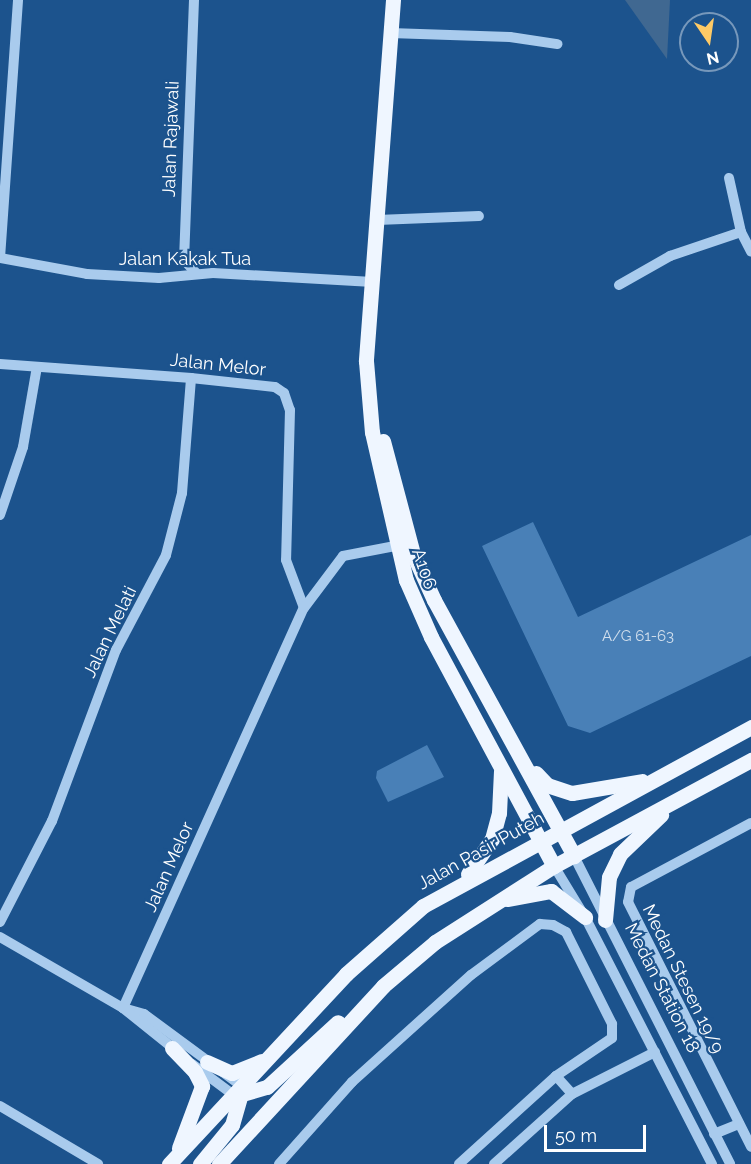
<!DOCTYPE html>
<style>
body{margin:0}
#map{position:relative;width:751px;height:1164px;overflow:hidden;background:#1c538d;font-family:Raleway,sans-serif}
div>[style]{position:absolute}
.water>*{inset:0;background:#406891}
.building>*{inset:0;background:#4980b7}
.minor>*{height:10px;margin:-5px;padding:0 5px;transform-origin:5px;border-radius:5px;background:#a9cbed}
.major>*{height:15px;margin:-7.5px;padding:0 7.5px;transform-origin:7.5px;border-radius:7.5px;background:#eff6ff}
span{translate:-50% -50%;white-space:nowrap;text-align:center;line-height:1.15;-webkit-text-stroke:4.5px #1c538d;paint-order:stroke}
.number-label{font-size:15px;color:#d2dfed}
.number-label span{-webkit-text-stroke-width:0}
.street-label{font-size:18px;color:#fff}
.north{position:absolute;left:679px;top:12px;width:60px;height:60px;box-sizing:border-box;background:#1c538d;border:2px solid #7798bb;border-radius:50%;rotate:167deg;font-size:16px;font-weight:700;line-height:24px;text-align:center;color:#fff}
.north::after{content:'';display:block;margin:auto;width:21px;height:27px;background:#feca66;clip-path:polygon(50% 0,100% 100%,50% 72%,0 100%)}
.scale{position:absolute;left:544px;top:1125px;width:102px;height:27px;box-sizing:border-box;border:3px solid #fff;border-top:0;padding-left:8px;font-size:18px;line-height:21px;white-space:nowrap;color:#fff;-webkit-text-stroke:4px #1c538d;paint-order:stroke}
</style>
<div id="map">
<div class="water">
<div style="clip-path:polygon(625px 0,670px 0,667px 59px)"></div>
</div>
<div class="building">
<div style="clip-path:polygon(533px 522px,578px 617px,751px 535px,751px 656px,590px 733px,568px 726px,482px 546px)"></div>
<div style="clip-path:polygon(427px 745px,444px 777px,388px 802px,376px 778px,377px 771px)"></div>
</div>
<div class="minor">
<div style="left:194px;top:0;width:260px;rotate:92.2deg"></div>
<div style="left:184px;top:260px;width:19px;rotate:47deg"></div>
<div style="left:390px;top:33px;width:120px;rotate:1.9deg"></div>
<div style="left:510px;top:37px;width:48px;rotate:8.5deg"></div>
<div style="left:729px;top:178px;width:55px;rotate:77.5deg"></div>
<div style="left:377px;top:220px;width:102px;rotate:-2.2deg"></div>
<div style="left:0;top:258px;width:88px;rotate:10.4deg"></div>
<div style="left:87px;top:274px;width:72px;rotate:3.2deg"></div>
<div style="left:159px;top:278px;width:54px;rotate:-5.3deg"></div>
<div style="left:213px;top:273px;width:160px;rotate:3.2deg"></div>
<div style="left:0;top:258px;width:259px;rotate:-86deg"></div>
<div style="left:619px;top:285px;width:59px;rotate:-29.6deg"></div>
<div style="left:670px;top:256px;width:75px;rotate:-18.7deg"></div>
<div style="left:741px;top:232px;width:22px;rotate:63deg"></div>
<div style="left:0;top:364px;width:192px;rotate:4.2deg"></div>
<div style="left:191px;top:378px;width:84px;rotate:6.1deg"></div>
<div style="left:275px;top:387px;width:11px;rotate:34deg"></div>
<div style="left:284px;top:393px;width:18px;rotate:71deg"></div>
<div style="left:290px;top:410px;width:150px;rotate:91.5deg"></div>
<div style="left:286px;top:560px;width:51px;rotate:69.4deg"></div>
<div style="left:0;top:515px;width:72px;rotate:-71.3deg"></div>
<div style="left:23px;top:447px;width:81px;rotate:-80.1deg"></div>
<div style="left:751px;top:823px;width:136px;rotate:151.9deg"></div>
<div style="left:631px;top:887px;width:15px;rotate:101deg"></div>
<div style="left:628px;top:902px;width:274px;rotate:63.3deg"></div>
<div style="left:574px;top:856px;width:345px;rotate:63.1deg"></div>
<div style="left:554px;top:866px;width:60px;rotate:58.7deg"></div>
<div style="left:585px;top:917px;width:278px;rotate:62.8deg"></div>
<div style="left:0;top:922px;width:114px;rotate:-62.8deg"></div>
<div style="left:52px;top:821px;width:183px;rotate:-69.5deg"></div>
<div style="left:116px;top:650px;width:107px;rotate:-62.2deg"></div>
<div style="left:166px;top:555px;width:64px;rotate:-75.5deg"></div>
<div style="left:182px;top:493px;width:115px;rotate:-85.5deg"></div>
<div style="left:0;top:937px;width:142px;rotate:30deg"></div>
<div style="left:123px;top:1008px;width:22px;rotate:16deg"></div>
<div style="left:144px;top:1014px;width:123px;rotate:36.4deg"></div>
<div style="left:123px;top:1008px;width:439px;rotate:-65.7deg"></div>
<div style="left:304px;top:608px;width:65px;rotate:-53.1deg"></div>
<div style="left:343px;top:556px;width:53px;rotate:-10.9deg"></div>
<div style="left:123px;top:1008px;width:70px;rotate:38.7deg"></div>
<div style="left:192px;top:1064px;width:54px;rotate:36.7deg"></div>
<div style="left:556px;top:1076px;width:24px;rotate:48deg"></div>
<div style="left:0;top:1106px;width:114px;rotate:30.6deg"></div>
<div style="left:714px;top:1134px;width:27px;rotate:-22deg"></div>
<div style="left:279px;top:1164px;width:110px;rotate:-48.3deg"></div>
<div style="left:352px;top:1082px;width:160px;rotate:-42deg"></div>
<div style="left:471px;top:975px;width:86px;rotate:-36.5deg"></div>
<div style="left:540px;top:924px;width:13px;rotate:4deg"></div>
<div style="left:553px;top:925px;width:15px;rotate:28deg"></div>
<div style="left:566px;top:932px;width:103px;rotate:63.4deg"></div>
<div style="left:612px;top:1024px;width:14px;rotate:90deg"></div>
<div style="left:612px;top:1038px;width:68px;rotate:145.8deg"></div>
<div style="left:556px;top:1076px;width:131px;rotate:137.8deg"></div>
<div style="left:494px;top:1164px;width:105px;rotate:-41.9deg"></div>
<div style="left:572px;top:1094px;width:93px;rotate:-26.8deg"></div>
</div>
<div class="major">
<div style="left:393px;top:0;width:362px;rotate:94.3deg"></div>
<div style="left:366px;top:361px;width:71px;rotate:85.2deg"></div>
<div style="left:372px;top:432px;width:152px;rotate:77.1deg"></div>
<div style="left:406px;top:580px;width:62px;rotate:66.3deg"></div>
<div style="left:431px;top:637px;width:260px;rotate:61.8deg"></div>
<div style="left:383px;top:441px;width:117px;rotate:75.1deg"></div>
<div style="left:413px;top:554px;width:51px;rotate:65.5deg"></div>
<div style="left:434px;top:600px;width:292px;rotate:61.3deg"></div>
<div style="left:536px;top:773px;width:16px;rotate:47deg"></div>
<div style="left:547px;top:785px;width:26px;rotate:18deg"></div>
<div style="left:572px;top:793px;width:71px;rotate:-9.7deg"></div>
<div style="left:468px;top:874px;width:42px;rotate:-55.6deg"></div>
<div style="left:492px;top:839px;width:27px;rotate:-75deg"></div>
<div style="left:499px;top:813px;width:42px;rotate:-87.3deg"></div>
<div style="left:507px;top:899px;width:45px;rotate:-10.3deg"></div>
<div style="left:551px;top:891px;width:43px;rotate:37.4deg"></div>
<div style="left:605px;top:920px;width:43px;rotate:-84.7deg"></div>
<div style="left:609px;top:877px;width:25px;rotate:-64deg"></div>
<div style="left:620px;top:854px;width:57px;rotate:-43.6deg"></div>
<div style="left:172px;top:1048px;width:33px;rotate:46deg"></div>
<div style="left:195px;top:1072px;width:16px;rotate:63deg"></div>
<div style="left:202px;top:1086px;width:66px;rotate:110.4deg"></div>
<div style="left:207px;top:1062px;width:27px;rotate:24deg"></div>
<div style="left:232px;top:1073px;width:32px;rotate:-22deg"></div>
<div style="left:235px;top:1096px;width:33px;rotate:-16deg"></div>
<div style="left:267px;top:1087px;width:96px;rotate:-42.5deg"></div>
<div style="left:169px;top:1164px;width:260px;rotate:-47deg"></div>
<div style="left:346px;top:974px;width:103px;rotate:-41.4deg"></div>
<div style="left:423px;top:906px;width:374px;rotate:-28.6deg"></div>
<div style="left:200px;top:1164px;width:50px;rotate:-50.6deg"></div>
<div style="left:232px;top:1125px;width:40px;rotate:-74deg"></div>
<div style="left:219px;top:1164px;width:242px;rotate:-47.3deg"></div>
<div style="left:383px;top:986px;width:68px;rotate:-40.2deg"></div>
<div style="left:435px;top:942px;width:141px;rotate:-32.6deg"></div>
<div style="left:554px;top:866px;width:224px;rotate:-28.3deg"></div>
</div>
<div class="number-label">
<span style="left:638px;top:637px">A/G 61-63</span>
</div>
<div class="street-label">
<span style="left:171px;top:139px;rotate:-88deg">Jalan Rajawali</span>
<span style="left:185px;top:259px">Jalan Kakak Tua</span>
<span style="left:218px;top:365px;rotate:6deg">Jalan Melor</span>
<span style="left:424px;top:569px;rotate:71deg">A106</span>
<span style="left:110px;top:632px;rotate:-64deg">Jalan Melati</span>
<span style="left:481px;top:851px;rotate:-29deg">Jalan Pasir Puteh</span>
<span style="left:169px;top:867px;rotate:-66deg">Jalan Melor</span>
<span style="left:683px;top:979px;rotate:64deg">Medan Stesen 19/9</span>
<span style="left:662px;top:988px;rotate:63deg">Medan Station 18</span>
</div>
<div class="north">N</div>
<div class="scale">50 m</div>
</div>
